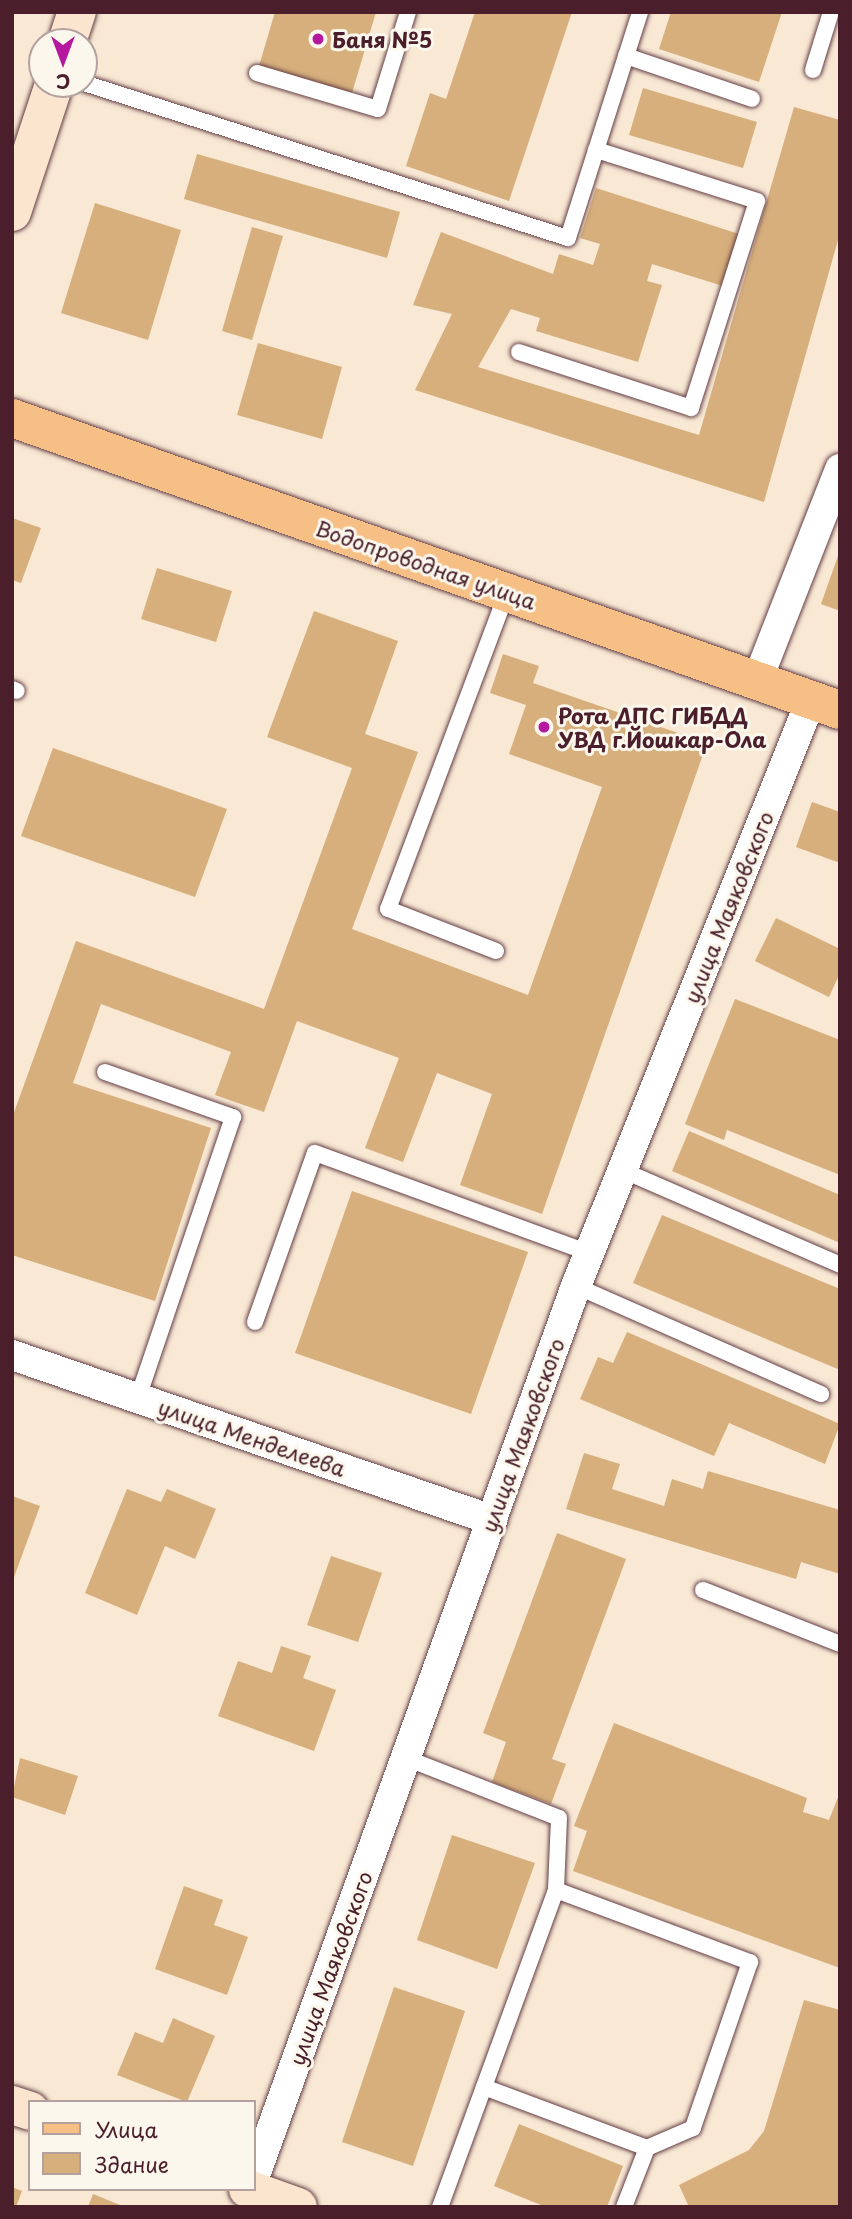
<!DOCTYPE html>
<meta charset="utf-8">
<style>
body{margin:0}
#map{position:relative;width:852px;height:2219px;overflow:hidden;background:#f8e8d4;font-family:"Playpen Sans",sans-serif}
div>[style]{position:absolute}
.building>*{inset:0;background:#d6af7c}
.roads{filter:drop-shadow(0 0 2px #643d44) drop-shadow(0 0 2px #643d44)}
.lane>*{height:16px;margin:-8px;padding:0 8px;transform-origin:8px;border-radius:8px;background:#fff}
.street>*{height:30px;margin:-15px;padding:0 15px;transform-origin:15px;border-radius:15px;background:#fff}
.secondary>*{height:38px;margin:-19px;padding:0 19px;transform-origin:19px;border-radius:19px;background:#fbe5cf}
.primary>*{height:38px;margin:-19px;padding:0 19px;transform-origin:19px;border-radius:19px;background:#f5bf86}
.dots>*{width:19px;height:19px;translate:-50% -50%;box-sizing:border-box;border:4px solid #fbf7ec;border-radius:50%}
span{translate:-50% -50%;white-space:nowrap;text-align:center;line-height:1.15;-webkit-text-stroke:6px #fbf7ec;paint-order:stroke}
.poi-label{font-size:21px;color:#4a1f2b;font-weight:700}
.left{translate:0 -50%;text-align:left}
.street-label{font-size:21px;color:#4a1f2b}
.frame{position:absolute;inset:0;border:14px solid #4a1f2b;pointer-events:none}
.legend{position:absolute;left:28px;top:2100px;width:228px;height:91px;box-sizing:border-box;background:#fbf7ec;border:2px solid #b4a19f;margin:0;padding:9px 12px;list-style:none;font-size:21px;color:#4a1f2b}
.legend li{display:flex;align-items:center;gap:14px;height:35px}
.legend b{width:35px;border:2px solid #b4a19f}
.north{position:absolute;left:28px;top:28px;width:70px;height:70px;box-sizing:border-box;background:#fbf7ec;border:2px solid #b4a19f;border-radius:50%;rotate:180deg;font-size:19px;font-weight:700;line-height:28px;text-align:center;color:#4a1f2b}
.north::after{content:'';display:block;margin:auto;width:24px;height:32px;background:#b5179e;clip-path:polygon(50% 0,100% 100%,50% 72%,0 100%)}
</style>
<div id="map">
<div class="building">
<div style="clip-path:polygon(275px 12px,376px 12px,352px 93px,259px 66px)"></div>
<div style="clip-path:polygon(475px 12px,572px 12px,509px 201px,406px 166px,430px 93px,446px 99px)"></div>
<div style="clip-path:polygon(671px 12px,782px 12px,759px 82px,659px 49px)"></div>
<div style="clip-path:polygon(643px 88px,757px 122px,743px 168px,629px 135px)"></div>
<div style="clip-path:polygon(794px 107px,840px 120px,840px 233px,764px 502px,415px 390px,452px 314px,413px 305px,441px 232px,553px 274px,559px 254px,593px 265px,600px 244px,580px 238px,596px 188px,739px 234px,723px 286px,652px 264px,647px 281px,662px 285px,638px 362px,536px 331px,540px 318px,511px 309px,478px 367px,699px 435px)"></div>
<div style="clip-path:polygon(197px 154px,400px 212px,387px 258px,184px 199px)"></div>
<div style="clip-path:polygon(95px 203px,181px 230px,148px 340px,61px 313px)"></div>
<div style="clip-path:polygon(252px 227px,283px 236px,252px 340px,222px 331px)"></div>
<div style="clip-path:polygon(258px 343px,342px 367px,322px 439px,237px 415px)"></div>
<div style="clip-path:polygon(12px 518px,41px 528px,21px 583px,12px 580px)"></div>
<div style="clip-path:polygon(839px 553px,840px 553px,840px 611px,821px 604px)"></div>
<div style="clip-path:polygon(157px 568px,232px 591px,216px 642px,141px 619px)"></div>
<div style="clip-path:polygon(314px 611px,398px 641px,365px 734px,418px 752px,352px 929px,528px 995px,602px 787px,509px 754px,526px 705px,490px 693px,503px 654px,539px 666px,533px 683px,707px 743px,542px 1214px,460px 1185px,492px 1094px,437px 1073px,403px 1162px,365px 1148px,399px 1058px,297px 1021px,264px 1112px,215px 1095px,231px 1052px,101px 1004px,73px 1083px,211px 1128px,155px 1301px,12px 1255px,12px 1118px,76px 941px,264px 1009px,352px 768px,267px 737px)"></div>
<div style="clip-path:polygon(53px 748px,227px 809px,195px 897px,21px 836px)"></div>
<div style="clip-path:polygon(812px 802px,840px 812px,840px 863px,796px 847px)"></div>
<div style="clip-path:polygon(776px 918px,840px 949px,840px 973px,829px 997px,755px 961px)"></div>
<div style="clip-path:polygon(735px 999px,840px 1040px,840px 1175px,727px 1130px,724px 1140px,685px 1124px)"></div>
<div style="clip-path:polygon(689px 1131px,840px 1195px,840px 1243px,672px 1171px)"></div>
<div style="clip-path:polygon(352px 1191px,528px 1252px,471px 1414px,295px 1353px)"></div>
<div style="clip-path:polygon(662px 1215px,840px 1289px,840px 1370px,633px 1283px)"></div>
<div style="clip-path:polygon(627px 1332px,840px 1424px,825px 1464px,729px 1423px,714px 1456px,580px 1399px,598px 1357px,613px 1363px)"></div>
<div style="clip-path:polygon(584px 1453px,620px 1464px,612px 1489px,664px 1506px,672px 1479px,703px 1489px,708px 1471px,840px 1510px,840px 1574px,801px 1562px,796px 1579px,566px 1509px)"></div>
<div style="clip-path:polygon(127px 1489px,161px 1502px,167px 1489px,216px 1509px,195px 1559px,165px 1546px,137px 1615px,85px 1593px)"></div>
<div style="clip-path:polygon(12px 1496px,40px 1506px,13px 1580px,12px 1580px)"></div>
<div style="clip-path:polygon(557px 1533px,626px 1559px,552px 1759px,566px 1764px,551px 1804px,492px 1782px,506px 1742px,483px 1733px)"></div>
<div style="clip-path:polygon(331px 1556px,382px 1573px,358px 1642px,307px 1625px)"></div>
<div style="clip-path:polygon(281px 1646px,311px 1656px,303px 1678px,336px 1690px,314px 1751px,218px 1716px,238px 1661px,272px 1673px)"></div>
<div style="clip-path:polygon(614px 1723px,807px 1798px,803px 1812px,829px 1820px,840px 1792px,840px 1968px,573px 1871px,587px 1831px,574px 1826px)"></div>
<div style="clip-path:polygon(20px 1758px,78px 1776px,65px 1815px,12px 1797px)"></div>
<div style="clip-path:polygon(452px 1835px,535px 1863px,497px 1969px,417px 1940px)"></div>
<div style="clip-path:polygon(184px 1886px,223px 1900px,214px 1925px,248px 1937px,227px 1995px,155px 1969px)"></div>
<div style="clip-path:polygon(394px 1987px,465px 2011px,413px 2166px,342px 2142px)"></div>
<div style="clip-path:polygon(804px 2000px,840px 2010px,840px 2207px,689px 2207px,679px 2185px,749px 2150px,764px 2131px)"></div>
<div style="clip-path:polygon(173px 2018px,215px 2036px,187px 2102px,117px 2075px,135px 2032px,163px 2043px)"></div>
<div style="clip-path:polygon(519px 2124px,623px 2166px,607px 2207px,546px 2207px,494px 2186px)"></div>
<div style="clip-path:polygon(12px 2187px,22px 2191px,16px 2207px,12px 2207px)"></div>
<div style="clip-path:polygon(93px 2194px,125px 2207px,88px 2207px)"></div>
</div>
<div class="roads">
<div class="lane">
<div style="left:626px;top:56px;width:133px;rotate:18.8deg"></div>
<div style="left:813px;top:70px;width:61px;rotate:-72.8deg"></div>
<div style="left:257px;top:73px;width:126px;rotate:16.6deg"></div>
<div style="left:378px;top:109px;width:102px;rotate:-72.8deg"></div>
<div style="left:84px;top:83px;width:508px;rotate:17.76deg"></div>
<div style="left:568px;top:238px;width:237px;rotate:-72.3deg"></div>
<div style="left:519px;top:352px;width:181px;rotate:18deg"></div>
<div style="left:691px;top:408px;width:217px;rotate:-72.3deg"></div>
<div style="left:757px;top:201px;width:169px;rotate:-162.4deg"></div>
<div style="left:12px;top:689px;width:5px;rotate:22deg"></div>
<div style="left:496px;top:951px;width:116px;rotate:-158.7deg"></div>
<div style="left:388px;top:909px;width:338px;rotate:-69.4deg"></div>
<div style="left:105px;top:1072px;width:136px;rotate:19.4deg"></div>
<div style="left:233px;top:1117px;width:297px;rotate:108.7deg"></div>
<div style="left:622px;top:1170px;width:238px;rotate:23.5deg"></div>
<div style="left:576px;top:1286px;width:268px;rotate:23.8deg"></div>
<div style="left:255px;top:1322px;width:179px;rotate:-70.5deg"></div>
<div style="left:315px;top:1153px;width:293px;rotate:20deg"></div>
<div style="left:703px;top:1590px;width:147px;rotate:21.5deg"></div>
<div style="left:406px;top:1758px;width:164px;rotate:21.4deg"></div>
<div style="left:559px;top:1818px;width:72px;rotate:92.4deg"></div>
<div style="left:556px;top:1890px;width:338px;rotate:110.1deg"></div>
<div style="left:556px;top:1890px;width:207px;rotate:20.4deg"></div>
<div style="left:750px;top:1962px;width:176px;rotate:109deg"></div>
<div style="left:693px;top:2128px;width:50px;rotate:156.5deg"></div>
<div style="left:647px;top:2148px;width:63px;rotate:111.3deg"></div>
<div style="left:484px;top:2087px;width:174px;rotate:20.5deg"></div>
</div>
<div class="street">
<div style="left:757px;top:681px;width:228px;rotate:-68.6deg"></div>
<div style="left:12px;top:1355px;width:508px;rotate:18.97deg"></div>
<div style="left:254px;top:2178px;width:948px;rotate:-70.15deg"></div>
<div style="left:576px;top:1286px;width:631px;rotate:-68.15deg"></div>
</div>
<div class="secondary">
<div style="left:67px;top:42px;width:32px;rotate:-72deg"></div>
<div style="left:12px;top:212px;width:135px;rotate:-71.8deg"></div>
<div style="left:12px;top:2105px;width:19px;rotate:18deg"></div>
<div style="left:248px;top:2189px;width:53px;rotate:19.8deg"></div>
</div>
<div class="primary">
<div style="left:12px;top:418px;width:878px;rotate:19.43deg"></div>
</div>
</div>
<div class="dots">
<div style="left:318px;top:39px;background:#b5179e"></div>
<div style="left:544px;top:727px;background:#b5179e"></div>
</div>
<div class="poi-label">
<span class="left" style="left:332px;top:39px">Баня №5</span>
<span class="left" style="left:558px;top:727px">Рота ДПС ГИБДД<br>УВД г.Йошкар-Ола</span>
</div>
<div class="street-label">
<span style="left:426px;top:564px;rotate:19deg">Водопроводная улица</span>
<span style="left:728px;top:907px;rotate:-68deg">улица Маяковского</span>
<span style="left:522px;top:1435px;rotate:-70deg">улица Маяковского</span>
<span style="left:252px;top:1437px;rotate:19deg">улица Менделеева</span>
<span style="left:330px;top:1968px;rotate:-70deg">улица Маяковского</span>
</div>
<div class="frame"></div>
<ul class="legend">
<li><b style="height:9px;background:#f5bf86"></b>Улица</li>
<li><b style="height:19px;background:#d6af7c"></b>Здание</li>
</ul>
<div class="north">С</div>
</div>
